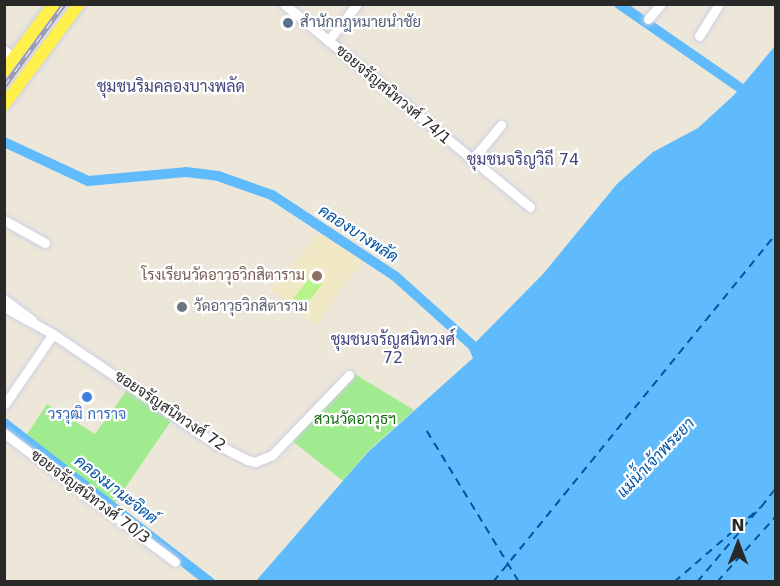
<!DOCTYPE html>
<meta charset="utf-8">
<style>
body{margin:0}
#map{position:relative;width:780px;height:586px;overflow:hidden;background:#ede7d9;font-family:"DejaVu Sans",Sarabun,sans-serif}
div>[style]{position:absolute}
.education>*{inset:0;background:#f1e9c6}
.green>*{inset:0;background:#a0ea8f}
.pitch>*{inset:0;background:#b6f389}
.water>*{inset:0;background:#5fbbfb}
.canal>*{height:10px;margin:-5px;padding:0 5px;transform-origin:5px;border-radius:5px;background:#5fbbfb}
.ferry>*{height:1.5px;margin-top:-0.75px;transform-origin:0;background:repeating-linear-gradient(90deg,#0054a6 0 8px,transparent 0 14px)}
.roads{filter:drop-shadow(0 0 2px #cecfe4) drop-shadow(0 0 2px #cecfe4)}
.minor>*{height:9px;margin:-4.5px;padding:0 4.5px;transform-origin:4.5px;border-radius:4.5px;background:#fff}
.major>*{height:12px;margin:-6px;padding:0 6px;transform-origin:6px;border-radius:6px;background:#fff04c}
.rail>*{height:5px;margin-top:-2.5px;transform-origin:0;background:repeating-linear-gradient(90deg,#fff 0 9px,#9b9bb6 0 18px);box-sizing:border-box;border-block:2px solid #9b9bb6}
.dots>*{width:16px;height:16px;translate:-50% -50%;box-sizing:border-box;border:3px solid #fff;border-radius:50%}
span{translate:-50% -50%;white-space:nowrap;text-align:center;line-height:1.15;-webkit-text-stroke:4.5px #fff;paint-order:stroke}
.service-label{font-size:15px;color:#4e5e75}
.left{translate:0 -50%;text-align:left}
.street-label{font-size:15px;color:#292929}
.education-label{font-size:15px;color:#785e54}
.right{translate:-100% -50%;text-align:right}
.worship-label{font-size:15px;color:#5b616d}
.shop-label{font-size:15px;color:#366cbe}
.park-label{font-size:15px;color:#176d12}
.neighbourhood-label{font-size:16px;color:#45467e}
.water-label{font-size:16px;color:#0054a6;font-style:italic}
.frame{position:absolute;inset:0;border:6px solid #292929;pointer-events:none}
.north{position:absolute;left:708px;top:514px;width:60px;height:60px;-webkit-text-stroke:4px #fff;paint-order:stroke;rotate:0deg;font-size:16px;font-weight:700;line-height:24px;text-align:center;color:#292929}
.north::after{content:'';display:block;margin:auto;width:21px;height:27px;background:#292929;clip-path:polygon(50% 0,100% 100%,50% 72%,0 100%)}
</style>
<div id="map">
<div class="education">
<div style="clip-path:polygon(321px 231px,362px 262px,316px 325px,271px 289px)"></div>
</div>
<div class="green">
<div style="clip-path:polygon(353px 373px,414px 410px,367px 452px,343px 481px,291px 440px)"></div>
<div style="clip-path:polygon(127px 390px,171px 421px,114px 504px,26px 436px,47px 404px,95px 434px)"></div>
</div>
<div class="pitch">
<div style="clip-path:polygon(312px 275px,323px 283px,304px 308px,293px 299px)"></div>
</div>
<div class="water">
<div style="clip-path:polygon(775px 46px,775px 581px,256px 581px,368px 452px,473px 358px,469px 349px,543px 274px,617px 184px,653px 152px,698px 128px,734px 95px)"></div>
</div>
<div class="canal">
<div style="left:619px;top:4px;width:158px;rotate:34.7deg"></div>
<div style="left:4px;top:142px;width:93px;rotate:24.9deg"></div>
<div style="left:88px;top:181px;width:98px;rotate:-5.2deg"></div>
<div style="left:186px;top:172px;width:32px;rotate:7deg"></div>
<div style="left:218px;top:176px;width:57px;rotate:19.4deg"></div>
<div style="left:272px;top:195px;width:147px;rotate:33.4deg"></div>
<div style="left:395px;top:276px;width:118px;rotate:41.9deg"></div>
<div style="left:4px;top:423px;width:260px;rotate:37.7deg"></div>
</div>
<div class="ferry">
<div style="left:427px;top:431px;width:177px;rotate:58.6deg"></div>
<div style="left:493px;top:582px;width:449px;rotate:-50.9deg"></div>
<div style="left:674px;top:582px;width:115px;rotate:-40.8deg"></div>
<div style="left:761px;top:507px;width:24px;rotate:-52deg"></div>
<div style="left:697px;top:582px;width:93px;rotate:-49.8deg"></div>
<div style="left:717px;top:582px;width:89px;rotate:-48.2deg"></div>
</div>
<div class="roads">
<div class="minor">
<div style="left:284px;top:4px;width:319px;rotate:39.5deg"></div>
<div style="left:648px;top:19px;width:20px;rotate:-49deg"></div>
<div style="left:699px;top:36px;width:38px;rotate:-58deg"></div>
<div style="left:328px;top:41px;width:47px;rotate:-51.9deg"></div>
<div style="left:4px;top:50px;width:13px;rotate:39deg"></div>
<div style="left:471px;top:161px;width:47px;rotate:-50.2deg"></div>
<div style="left:4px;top:220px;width:47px;rotate:29.3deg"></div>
<div style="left:4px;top:299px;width:35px;rotate:37deg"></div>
<div style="left:4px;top:307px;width:56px;rotate:28.9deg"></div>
<div style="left:53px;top:334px;width:194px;rotate:34.1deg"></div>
<div style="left:214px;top:443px;width:37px;rotate:27deg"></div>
<div style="left:247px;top:460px;width:8px;rotate:14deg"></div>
<div style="left:255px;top:462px;width:18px;rotate:-22deg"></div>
<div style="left:272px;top:455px;width:111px;rotate:-46.1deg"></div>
<div style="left:5px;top:404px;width:85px;rotate:-55.6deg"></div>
<div style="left:4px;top:433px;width:214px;rotate:37deg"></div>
</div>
<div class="major">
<div style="left:4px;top:71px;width:84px;rotate:-53.3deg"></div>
<div style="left:4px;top:105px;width:126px;rotate:-53.4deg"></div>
</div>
</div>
<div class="rail">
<div style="left:4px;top:86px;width:102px;rotate:-53.8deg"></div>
</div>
<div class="dots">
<div style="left:288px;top:23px;background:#5c6f8a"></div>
<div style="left:317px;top:276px;background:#8d6e63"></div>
<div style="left:182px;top:307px;background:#6b7280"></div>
<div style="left:87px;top:397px;background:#3f7fe0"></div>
</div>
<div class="service-label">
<span class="left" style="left:300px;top:23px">สำนักกฎหมายนำชัย</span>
</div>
<div class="street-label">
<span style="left:393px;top:95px;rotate:40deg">ซอยจรัญสนิทวงศ์ 74/1</span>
<span style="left:170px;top:411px;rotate:34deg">ซอยจรัญสนิทวงศ์ 72</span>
<span style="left:90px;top:497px;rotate:37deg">ซอยจรัญสนิทวงศ์ 70/3</span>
</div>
<div class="education-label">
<span class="right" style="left:305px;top:276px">โรงเรียนวัดอาวุธวิกสิตาราม</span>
</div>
<div class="worship-label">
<span class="left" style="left:194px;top:307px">วัดอาวุธวิกสิตาราม</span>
</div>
<div class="shop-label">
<span style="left:87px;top:415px">วรวุฒิ การาจ</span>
</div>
<div class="park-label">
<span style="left:355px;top:420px">สวนวัดอาวุธฯ</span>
</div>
<div class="neighbourhood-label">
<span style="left:171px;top:87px">ชุมชนริมคลองบางพลัด</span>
<span style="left:523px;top:160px">ชุมชนจริญวิถี 74</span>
<span style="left:393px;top:349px">ชุมชนจรัญสนิทวงศ์<br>72</span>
</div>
<div class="water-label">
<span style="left:358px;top:234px;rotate:33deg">คลองบางพลัด</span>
<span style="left:656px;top:458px;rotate:-46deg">แม่น้ำเจ้าพระยา</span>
<span style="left:116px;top:490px;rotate:38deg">คลองมานะจิตต์</span>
</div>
<div class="frame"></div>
<div class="north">N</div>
</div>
